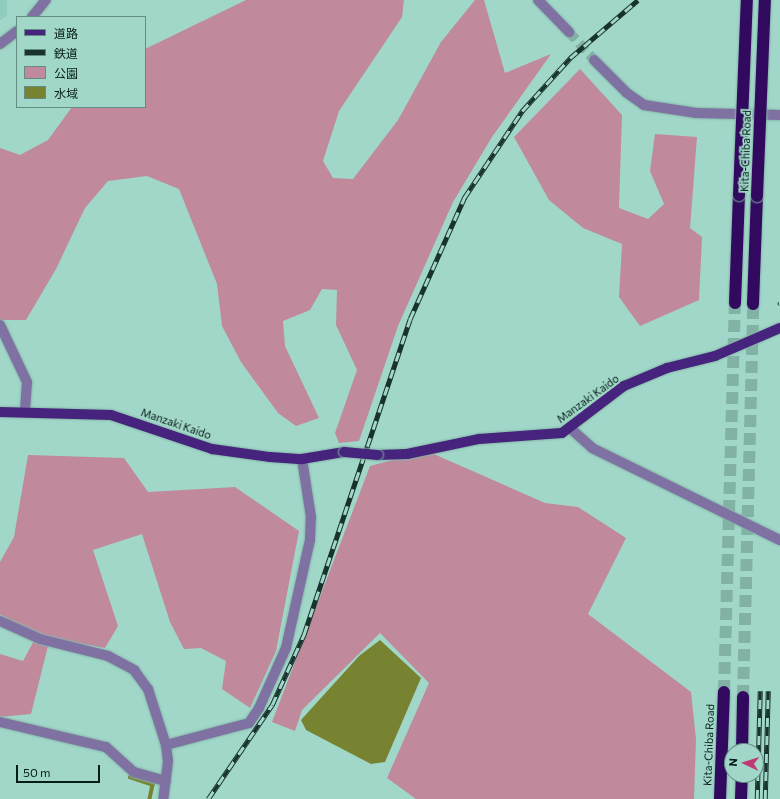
<!DOCTYPE html>
<meta charset="utf-8">
<style>
body{margin:0}
#map{position:relative;width:780px;height:799px;overflow:hidden;background:#a1d7c9;font-family:Commissioner,"Noto Sans JP",sans-serif}
div>[style]{position:absolute}
.built>*{inset:0;background:#8eccbd}
.green>*{inset:0;background:#c0899c}
.water>*{inset:0;background:#778331}
.stream>*{height:3.5px;margin:-1.75px;padding:0 1.75px;transform-origin:1.75px;border-radius:1.75px;background:#778331}
.minor-tunnel>*{height:10px;margin-top:-5px;transform-origin:0;background:repeating-linear-gradient(90deg,#82b2a5 0 10px,transparent 0 15px)}
.highway-tunnel>*{height:12px;margin-top:-6px;transform-origin:0;background:repeating-linear-gradient(90deg,#82b2a5 0 12px,transparent 0 18px)}
.roads{filter:drop-shadow(0 0 1px #85b5a9) drop-shadow(0 0 1px #85b5a9)}
.minor>*{height:10px;margin:-5px;padding:0 5px;transform-origin:5px;border-radius:5px;background:#7f72a3}
.major>*{height:10px;margin:-5px;padding:0 5px;transform-origin:5px;border-radius:5px;background:#46237c}
.highway>*{height:12px;margin:-6px;padding:0 6px;transform-origin:6px;border-radius:6px;background:#31095f}
.rail>*{height:4.5px;margin-top:-2.25px;transform-origin:0;background:repeating-linear-gradient(90deg,#a1d7c9 0 9px,#18322c 0 18px);box-sizing:border-box;border-block:1px solid #18322c}
.bridges{filter:drop-shadow(0 0 1px #85b5a9) drop-shadow(0 0 1px #85b5a9)}
.major-bridge>*{height:10px;margin:-5px;padding:0 5px;transform-origin:5px;border-radius:5px;background:#46237c}
.highway-bridge>*{height:12px;margin:-6px;padding:0 6px;transform-origin:6px;border-radius:6px;background:#31095f}
span{translate:-50% -50%;white-space:nowrap;text-align:center;line-height:1.15;-webkit-text-stroke:3.5px #a1d7c9;paint-order:stroke}
.street-label{font-size:11px;color:#061c17}
.legend{position:absolute;left:16px;top:16px;width:130px;height:92px;box-sizing:border-box;background:#a1d7c9;border:1px solid #638c82;margin:0;padding:5px 7px;list-style:none;font-size:12px;color:#061c17}
.legend li{display:flex;align-items:center;gap:8px;height:20px}
.legend b{width:20px;border:1px solid #638c82}
.north{position:absolute;left:724px;top:743px;width:40px;height:40px;box-sizing:border-box;background:#a1d7c9;border:1px solid #638c82;border-radius:50%;rotate:274deg;font-size:11px;font-weight:700;line-height:16px;text-align:center;color:#061c17}
.north::after{content:'';display:block;margin:auto;width:14px;height:18px;background:#c03876;clip-path:polygon(50% 0,100% 100%,50% 72%,0 100%)}
.scale{position:absolute;left:16px;top:765px;width:84px;height:18px;box-sizing:border-box;border:2px solid #061c17;border-top:0;padding-left:5px;font-size:12px;line-height:14px;white-space:nowrap;color:#061c17;-webkit-text-stroke:3px #a1d7c9;paint-order:stroke}
</style>
<div id="map">
<div class="built">
<div style="clip-path:polygon(0 0,7px 0,7px 16px,0 20px)"></div>
</div>
<div class="green">
<div style="clip-path:polygon(246px 0,404px 0,402px 17px,339px 111px,323px 161px,333px 178px,353px 179px,398px 120px,441px 42px,475px 0,484px 0,505px 73px,551px 54px,492px 137px,453px 202px,398px 326px,359px 441px,339px 443px,335px 433px,357px 370px,336px 325px,337px 290px,322px 289px,310px 310px,283px 321px,285px 346px,319px 418px,296px 426px,278px 413px,241px 362px,222px 326px,217px 284px,179px 189px,147px 176px,108px 181px,85px 208px,56px 269px,26px 320px,0 320px,0 148px,20px 155px,48px 140px,72px 107px,145px 107px,145px 49px)"></div>
<div style="clip-path:polygon(580px 69px,622px 115px,619px 208px,648px 219px,664px 204px,650px 171px,655px 134px,697px 137px,690px 228px,702px 237px,699px 300px,640px 326px,619px 297px,622px 244px,583px 228px,549px 200px,514px 137px)"></div>
<div style="clip-path:polygon(427px 451px,545px 503px,578px 507px,626px 538px,588px 614px,691px 692px,696px 739px,694px 799px,416px 799px,387px 778px,429px 683px,380px 633px,302px 710px,295px 731px,272px 722px,370px 466px)"></div>
<div style="clip-path:polygon(28px 455px,124px 458px,148px 492px,235px 487px,299px 531px,276px 651px,250px 708px,222px 689px,226px 661px,201px 648px,184px 649px,170px 622px,142px 534px,93px 550px,118px 626px,105px 648px,50px 638px,31px 714px,0 717px,0 654px,23px 661px,38px 633px,0 615px,0 562px,14px 537px)"></div>
</div>
<div class="water">
<div style="clip-path:polygon(380px 640px,421px 678px,385px 762px,371px 764px,306px 730px,301px 720px,359px 656px)"></div>
</div>
<div class="stream">
<div style="left:130px;top:777px;width:24px;rotate:19deg"></div>
<div style="left:153px;top:785px;width:14px;rotate:102deg"></div>
</div>
<div class="minor-tunnel">
<div style="left:569px;top:32px;width:38px;rotate:48deg"></div>
</div>
<div class="highway-tunnel">
<div style="left:724px;top:692px;width:389px;rotate:-88.4deg"></div>
<div style="left:743px;top:697px;width:393px;rotate:-88.5deg"></div>
</div>
<div class="roads">
<div class="minor">
<div style="left:538px;top:0;width:45px;rotate:45.9deg"></div>
<div style="left:32px;top:17px;width:22px;rotate:-51deg"></div>
<div style="left:0;top:44px;width:21px;rotate:-37deg"></div>
<div style="left:594px;top:60px;width:47px;rotate:45deg"></div>
<div style="left:627px;top:93px;width:21px;rotate:35deg"></div>
<div style="left:644px;top:105px;width:53px;rotate:8.7deg"></div>
<div style="left:696px;top:113px;width:84px;rotate:1.4deg"></div>
<div style="left:0;top:325px;width:63px;rotate:64.7deg"></div>
<div style="left:27px;top:382px;width:30px;rotate:94deg"></div>
<div style="left:570px;top:428px;width:30px;rotate:42deg"></div>
<div style="left:592px;top:448px;width:209px;rotate:26.1deg"></div>
<div style="left:0;top:621px;width:44px;rotate:24.2deg"></div>
<div style="left:40px;top:639px;width:70px;rotate:14deg"></div>
<div style="left:108px;top:656px;width:30px;rotate:28deg"></div>
<div style="left:134px;top:670px;width:24px;rotate:54deg"></div>
<div style="left:148px;top:689px;width:59px;rotate:72.2deg"></div>
<div style="left:166px;top:745px;width:16px;rotate:83deg"></div>
<div style="left:168px;top:761px;width:38px;rotate:97deg"></div>
<div style="left:0;top:722px;width:109px;rotate:13.3deg"></div>
<div style="left:106px;top:747px;width:38px;rotate:42deg"></div>
<div style="left:134px;top:772px;width:33px;rotate:16deg"></div>
<div style="left:166px;top:745px;width:86px;rotate:-14.8deg"></div>
<div style="left:249px;top:723px;width:18px;rotate:-56deg"></div>
<div style="left:259px;top:708px;width:66px;rotate:-65.8deg"></div>
<div style="left:286px;top:648px;width:111px;rotate:-77.5deg"></div>
<div style="left:310px;top:540px;width:23px;rotate:-88deg"></div>
<div style="left:311px;top:517px;width:59px;rotate:-98.8deg"></div>
</div>
<div class="major">
<div style="left:0;top:412px;width:111px;rotate:1.5deg"></div>
<div style="left:111px;top:415px;width:107px;rotate:18.6deg"></div>
<div style="left:212px;top:449px;width:59px;rotate:7.9deg"></div>
<div style="left:270px;top:457px;width:32px;rotate:4deg"></div>
<div style="left:302px;top:459px;width:43px;rotate:-9.5deg"></div>
<div style="left:378px;top:455px;width:29px;rotate:-2deg"></div>
<div style="left:407px;top:454px;width:74px;rotate:-11.8deg"></div>
<div style="left:479px;top:439px;width:83px;rotate:-4.1deg"></div>
<div style="left:562px;top:433px;width:78px;rotate:-37.2deg"></div>
<div style="left:624px;top:386px;width:47px;rotate:-22.7deg"></div>
<div style="left:667px;top:368px;width:49px;rotate:-14deg"></div>
<div style="left:715px;top:356px;width:71px;rotate:-23.3deg"></div>
</div>
<div class="highway">
<div style="left:735px;top:303px;width:108px;rotate:-87.9deg"></div>
<div style="left:753px;top:304px;width:108px;rotate:-87.9deg"></div>
<div style="left:742px;top:751px;width:54px;rotate:-88.9deg"></div>
<div style="left:720px;top:799px;width:107px;rotate:-87.9deg"></div>
<div style="left:741px;top:799px;width:24px;rotate:-88deg"></div>
</div>
</div>
<div class="rail">
<div style="left:780px;top:305px;width:3px;rotate:-90deg"></div>
<div style="left:208px;top:799px;width:114px;rotate:-55.8deg"></div>
<div style="left:272px;top:705px;width:78px;rotate:-65.7deg"></div>
<div style="left:304px;top:634px;width:332px;rotate:-71.4deg"></div>
<div style="left:410px;top:319px;width:133px;rotate:-65.9deg"></div>
<div style="left:464px;top:198px;width:105px;rotate:-56.3deg"></div>
<div style="left:522px;top:111px;width:72px;rotate:-47.8deg"></div>
<div style="left:570px;top:58px;width:89px;rotate:-40.5deg"></div>
<div style="left:757px;top:799px;width:108px;rotate:-88.4deg"></div>
<div style="left:765px;top:799px;width:108px;rotate:-88.4deg"></div>
</div>
<div class="bridges">
<div class="major-bridge">
<div style="left:344px;top:452px;width:34px;rotate:5deg"></div>
</div>
<div class="highway-bridge">
<div style="left:739px;top:195px;width:195px;rotate:-87.7deg"></div>
<div style="left:757px;top:196px;width:196px;rotate:-87.7deg"></div>
</div>
</div>
<div class="street-label">
<span style="left:746px;top:151px;rotate:-88deg">Kita-Chiba Road</span>
<span style="left:588px;top:399px;rotate:-36deg">Manzaki Kaido</span>
<span style="left:176px;top:424px;rotate:19deg">Manzaki Kaido</span>
<span style="left:709px;top:745px;rotate:-88deg">Kita-Chiba Road</span>
</div>
<ul class="legend">
<li><b style="height:5px;background:#46237c"></b>道路</li>
<li><b style="height:5px;background:#18322c"></b>鉄道</li>
<li><b style="height:11px;background:#c0899c"></b>公園</li>
<li><b style="height:11px;background:#778331"></b>水域</li>
</ul>
<div class="north">N</div>
<div class="scale">50 m</div>
</div>
